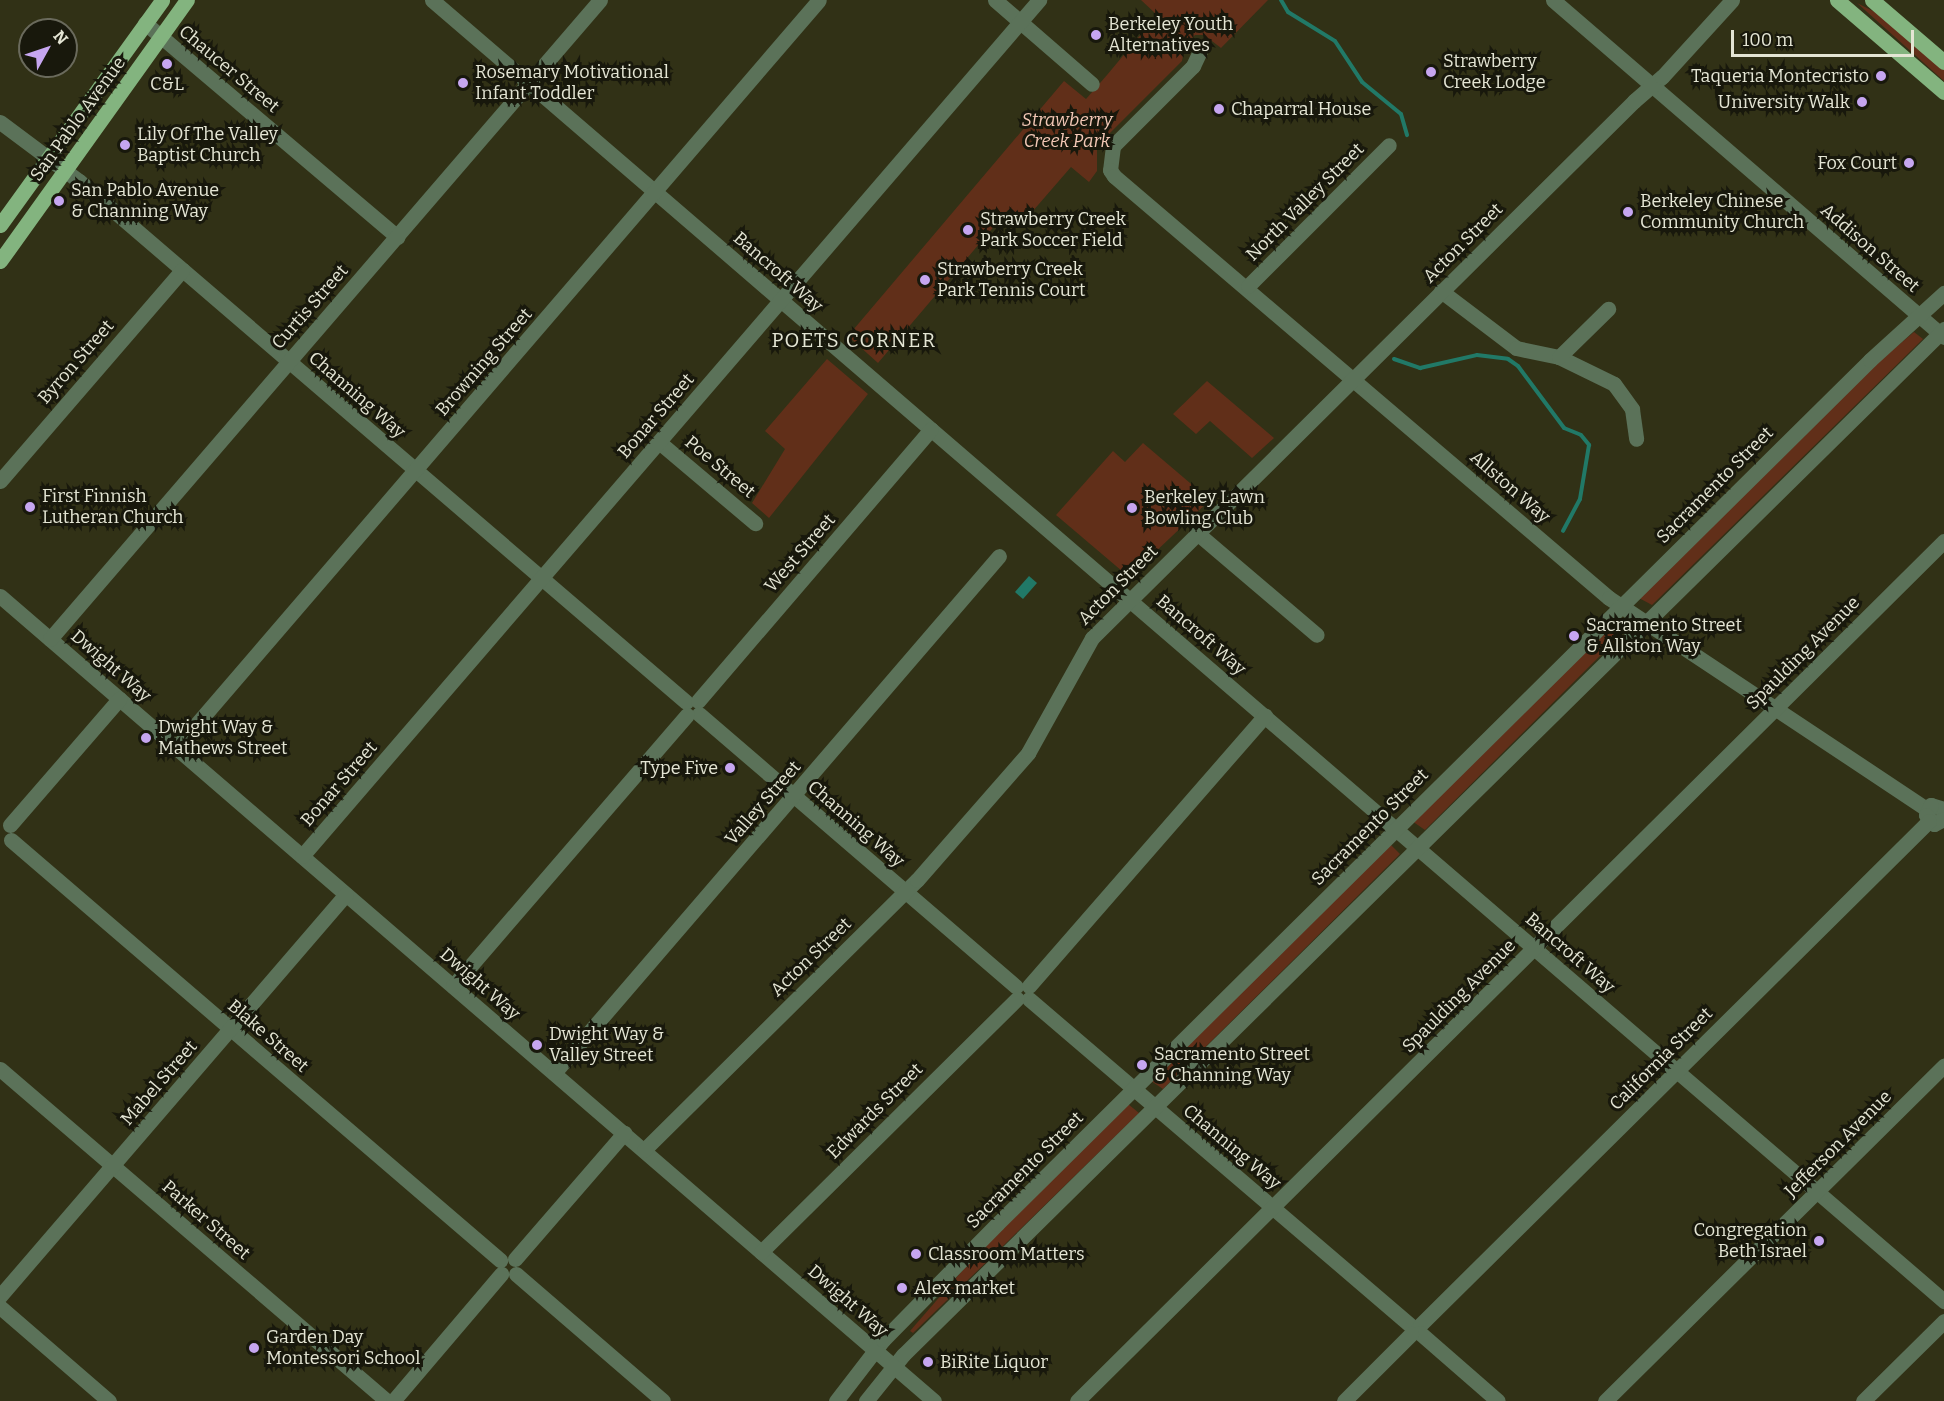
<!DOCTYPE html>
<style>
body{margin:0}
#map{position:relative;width:1944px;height:1401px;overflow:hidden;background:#313116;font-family:Bitter,serif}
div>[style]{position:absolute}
.green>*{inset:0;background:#612f19}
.water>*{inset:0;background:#217967}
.stream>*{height:4px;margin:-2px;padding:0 2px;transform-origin:2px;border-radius:2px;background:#217967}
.minor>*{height:15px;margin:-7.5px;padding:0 7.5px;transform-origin:7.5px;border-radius:7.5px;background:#5b7259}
.major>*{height:15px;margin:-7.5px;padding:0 7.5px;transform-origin:7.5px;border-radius:7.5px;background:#83b47f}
.dots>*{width:16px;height:16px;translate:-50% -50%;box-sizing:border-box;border:3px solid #18180c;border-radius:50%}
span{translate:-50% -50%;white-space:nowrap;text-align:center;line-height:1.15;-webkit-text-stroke:6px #18180c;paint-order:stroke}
.poi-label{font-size:18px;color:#e4e5d4}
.left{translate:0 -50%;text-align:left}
.right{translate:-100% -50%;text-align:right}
.street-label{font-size:18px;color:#e4e5d4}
.park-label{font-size:18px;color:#f3c8b6;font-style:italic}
.neighbourhood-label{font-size:20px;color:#e4e5d4;letter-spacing:1.5px}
.north{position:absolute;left:18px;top:18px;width:60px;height:60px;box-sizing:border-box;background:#18180c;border:2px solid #6a6a5c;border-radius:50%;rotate:50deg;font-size:16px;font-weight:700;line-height:24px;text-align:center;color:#e4e5d4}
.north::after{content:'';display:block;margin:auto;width:21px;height:27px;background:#c6a6f0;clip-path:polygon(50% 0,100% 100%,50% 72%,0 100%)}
.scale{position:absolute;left:1731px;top:30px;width:183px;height:27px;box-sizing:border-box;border:3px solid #e4e5d4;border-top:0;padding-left:8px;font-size:18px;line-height:21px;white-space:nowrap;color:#e4e5d4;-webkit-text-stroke:4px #18180c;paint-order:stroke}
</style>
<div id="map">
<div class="green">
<div style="clip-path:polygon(1141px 0,1268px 0,1221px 48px,1204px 35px,1195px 35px,1185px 46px,1182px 61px,1103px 140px,1097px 150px,1097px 171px,1089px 182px,1071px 167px,1032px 212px,1013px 214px,1008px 210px,878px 363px,848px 336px,1064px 81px,1086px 99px,1107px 75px,1157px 15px)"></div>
<div style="clip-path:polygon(1857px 3px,1879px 14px,1944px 70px,1944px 81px)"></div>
<div style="clip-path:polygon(1914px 332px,1923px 339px,1652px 605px,1639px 598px,1853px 383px)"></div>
<div style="clip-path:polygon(827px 359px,868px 394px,769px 518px,752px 503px,785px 449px,765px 431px)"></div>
<div style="clip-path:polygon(1207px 381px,1274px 438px,1252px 458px,1210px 421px,1196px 434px,1173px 414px)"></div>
<div style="clip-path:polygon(1143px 443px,1210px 500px,1129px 577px,1056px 515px,1113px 451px,1125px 462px)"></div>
<div style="clip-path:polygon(1615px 622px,1626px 630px,1425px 830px,1412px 821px)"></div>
<div style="clip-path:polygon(1390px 844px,1400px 854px,1163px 1089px,1151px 1081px)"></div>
<div style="clip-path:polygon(1128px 1104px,1139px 1113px,1001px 1248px,913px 1333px,910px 1331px,995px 1233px)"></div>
</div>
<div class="water">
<div style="clip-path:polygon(1029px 576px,1037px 583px,1023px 599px,1015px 592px)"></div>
</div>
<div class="stream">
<div style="left:1281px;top:0;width:14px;rotate:60deg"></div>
<div style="left:1288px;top:12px;width:55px;rotate:31.7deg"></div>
<div style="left:1335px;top:41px;width:49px;rotate:56.6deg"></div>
<div style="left:1362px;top:82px;width:50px;rotate:39.4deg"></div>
<div style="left:1401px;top:114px;width:22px;rotate:74deg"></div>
<div style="left:1394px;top:359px;width:28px;rotate:19deg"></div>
<div style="left:1420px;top:368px;width:58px;rotate:-12.8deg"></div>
<div style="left:1477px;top:355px;width:31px;rotate:7deg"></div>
<div style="left:1508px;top:359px;width:12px;rotate:35deg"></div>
<div style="left:1518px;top:366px;width:77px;rotate:53.4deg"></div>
<div style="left:1564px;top:428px;width:18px;rotate:22deg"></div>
<div style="left:1581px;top:435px;width:13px;rotate:51deg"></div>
<div style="left:1589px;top:445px;width:55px;rotate:99.5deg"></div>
<div style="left:1580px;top:499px;width:36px;rotate:118deg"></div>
</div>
<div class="minor">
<div style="left:432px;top:0;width:1995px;rotate:40.71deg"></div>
<div style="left:995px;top:0;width:128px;rotate:40.9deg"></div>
<div style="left:1553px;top:0;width:516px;rotate:40.76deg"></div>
<div style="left:145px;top:23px;width:331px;rotate:40.3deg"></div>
<div style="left:1200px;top:51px;width:17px;rotate:115deg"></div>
<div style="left:1193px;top:66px;width:113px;rotate:135deg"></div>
<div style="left:1113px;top:146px;width:24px;rotate:97deg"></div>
<div style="left:1110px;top:170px;width:7px;rotate:56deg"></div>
<div style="left:1114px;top:176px;width:650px;rotate:40.45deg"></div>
<div style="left:1609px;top:598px;width:382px;rotate:33.6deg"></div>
<div style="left:0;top:122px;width:99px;rotate:36.8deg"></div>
<div style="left:79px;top:181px;width:800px;rotate:40.64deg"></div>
<div style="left:1248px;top:286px;width:199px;rotate:-45deg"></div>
<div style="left:1441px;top:291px;width:94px;rotate:37.2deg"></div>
<div style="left:1516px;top:348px;width:44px;rotate:11.8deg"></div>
<div style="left:1559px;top:357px;width:61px;rotate:26.1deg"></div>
<div style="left:1614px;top:384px;width:31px;rotate:54deg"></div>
<div style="left:1632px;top:409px;width:30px;rotate:82deg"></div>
<div style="left:1559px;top:357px;width:69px;rotate:-44.4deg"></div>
<div style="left:659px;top:442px;width:126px;rotate:40.2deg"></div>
<div style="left:0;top:481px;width:279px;rotate:-49.2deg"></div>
<div style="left:1197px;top:533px;width:157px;rotate:40.4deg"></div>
<div style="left:0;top:596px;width:1233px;rotate:40.76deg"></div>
<div style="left:50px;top:639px;width:843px;rotate:-49.28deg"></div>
<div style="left:698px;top:701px;width:358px;rotate:-49.4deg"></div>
<div style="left:699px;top:714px;width:418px;rotate:40.7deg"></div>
<div style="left:176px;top:748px;width:986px;rotate:-49.32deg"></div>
<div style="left:1944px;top:809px;width:14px;rotate:-163deg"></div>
<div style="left:1931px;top:805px;width:11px;rotate:117deg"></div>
<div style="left:1926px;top:815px;width:12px;rotate:48deg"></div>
<div style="left:1934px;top:824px;width:11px;rotate:-27deg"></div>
<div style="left:10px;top:825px;width:167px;rotate:-49.1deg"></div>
<div style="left:11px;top:840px;width:645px;rotate:40.66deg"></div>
<div style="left:302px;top:856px;width:1130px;rotate:-49.27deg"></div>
<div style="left:453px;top:986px;width:358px;rotate:-49.2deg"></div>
<div style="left:1029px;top:986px;width:359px;rotate:-48.9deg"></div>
<div style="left:1029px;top:999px;width:501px;rotate:40.55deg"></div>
<div style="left:0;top:1069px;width:510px;rotate:40.63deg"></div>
<div style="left:554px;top:1073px;width:682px;rotate:-49.28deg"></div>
<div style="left:644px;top:1150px;width:384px;rotate:-44.7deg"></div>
<div style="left:917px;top:880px;width:169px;rotate:-48.8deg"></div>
<div style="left:1028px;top:753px;width:132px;rotate:-60.9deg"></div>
<div style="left:1092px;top:638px;width:763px;rotate:-44.73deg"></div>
<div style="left:1634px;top:101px;width:37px;rotate:-41deg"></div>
<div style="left:1662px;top:77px;width:104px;rotate:-47.7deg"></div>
<div style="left:761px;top:1252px;width:360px;rotate:-44.7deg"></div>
<div style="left:515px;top:1259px;width:167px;rotate:-49.1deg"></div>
<div style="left:516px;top:1274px;width:194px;rotate:40.8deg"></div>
<div style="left:0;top:1296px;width:530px;rotate:-49.28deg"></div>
<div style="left:0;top:1307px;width:144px;rotate:40.8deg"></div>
<div style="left:1420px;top:1325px;width:716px;rotate:-44.72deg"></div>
<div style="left:1420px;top:1333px;width:103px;rotate:41.1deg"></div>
<div style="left:393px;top:1401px;width:167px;rotate:-49.6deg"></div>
<div style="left:836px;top:1401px;width:77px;rotate:-52.4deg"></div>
<div style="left:883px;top:1340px;width:163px;rotate:-45.5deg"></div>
<div style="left:997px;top:1224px;width:1228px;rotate:-44.7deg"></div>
<div style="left:1870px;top:360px;width:100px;rotate:-42.2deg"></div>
<div style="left:866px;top:1401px;width:59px;rotate:-51.2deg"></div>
<div style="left:903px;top:1355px;width:1462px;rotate:-44.58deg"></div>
<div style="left:1077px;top:1401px;width:1221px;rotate:-44.77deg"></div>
<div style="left:1344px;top:1401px;width:95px;rotate:-45deg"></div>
<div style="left:1605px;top:1401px;width:477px;rotate:-44.7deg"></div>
<div style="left:1863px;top:1401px;width:114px;rotate:-44.6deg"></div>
</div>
<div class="major">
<div style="left:1837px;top:0;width:141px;rotate:40.7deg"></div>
<div style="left:1872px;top:0;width:95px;rotate:40.7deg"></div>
<div style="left:0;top:225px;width:277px;rotate:-54.2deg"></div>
<div style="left:0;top:261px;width:321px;rotate:-54.4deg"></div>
</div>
<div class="dots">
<div style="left:1096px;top:35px;background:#c6a6f0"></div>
<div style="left:167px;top:64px;background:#c6a6f0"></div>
<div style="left:1431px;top:72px;background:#c6a6f0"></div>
<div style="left:1881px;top:76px;background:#c6a6f0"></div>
<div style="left:463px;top:83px;background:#c6a6f0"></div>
<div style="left:1862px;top:102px;background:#c6a6f0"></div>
<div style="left:1219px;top:109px;background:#c6a6f0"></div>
<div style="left:125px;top:145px;background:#c6a6f0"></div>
<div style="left:1909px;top:163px;background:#c6a6f0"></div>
<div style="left:59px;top:201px;background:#c6a6f0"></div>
<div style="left:1628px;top:212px;background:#c6a6f0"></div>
<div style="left:968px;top:230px;background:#c6a6f0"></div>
<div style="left:925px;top:280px;background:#c6a6f0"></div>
<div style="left:30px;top:507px;background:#c6a6f0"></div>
<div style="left:1132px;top:508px;background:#c6a6f0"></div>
<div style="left:1574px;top:636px;background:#c6a6f0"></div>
<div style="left:146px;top:738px;background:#c6a6f0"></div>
<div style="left:730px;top:768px;background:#c6a6f0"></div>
<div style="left:537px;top:1045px;background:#c6a6f0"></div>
<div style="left:1142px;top:1065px;background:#c6a6f0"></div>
<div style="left:1819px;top:1241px;background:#c6a6f0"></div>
<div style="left:916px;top:1254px;background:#c6a6f0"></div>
<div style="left:902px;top:1288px;background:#c6a6f0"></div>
<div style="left:254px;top:1348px;background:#c6a6f0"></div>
<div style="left:928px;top:1362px;background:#c6a6f0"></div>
</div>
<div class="poi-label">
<span class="left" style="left:1108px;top:35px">Berkeley Youth<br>Alternatives</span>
<span class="left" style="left:1443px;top:72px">Strawberry<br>Creek Lodge</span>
<span class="left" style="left:475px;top:83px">Rosemary Motivational<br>Infant Toddler</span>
<span class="right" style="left:1869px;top:76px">Taqueria Montecristo</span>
<span style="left:167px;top:84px">C&amp;L</span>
<span class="right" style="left:1850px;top:102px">University Walk</span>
<span class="left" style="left:1231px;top:109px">Chaparral House</span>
<span class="left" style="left:137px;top:145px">Lily Of The Valley<br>Baptist Church</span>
<span class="right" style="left:1897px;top:163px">Fox Court</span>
<span class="left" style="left:71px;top:201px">San Pablo Avenue<br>&amp; Channing Way</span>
<span class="left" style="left:1640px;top:212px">Berkeley Chinese<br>Community Church</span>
<span class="left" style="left:980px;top:230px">Strawberry Creek<br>Park Soccer Field</span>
<span class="left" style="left:937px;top:280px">Strawberry Creek<br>Park Tennis Court</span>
<span class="left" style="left:42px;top:507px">First Finnish<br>Lutheran Church</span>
<span class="left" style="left:1144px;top:508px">Berkeley Lawn<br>Bowling Club</span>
<span class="left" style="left:1586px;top:636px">Sacramento Street<br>&amp; Allston Way</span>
<span class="left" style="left:158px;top:738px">Dwight Way &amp;<br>Mathews Street</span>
<span class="right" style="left:718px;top:768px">Type Five</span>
<span class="left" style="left:549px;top:1045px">Dwight Way &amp;<br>Valley Street</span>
<span class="left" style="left:1154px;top:1065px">Sacramento Street<br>&amp; Channing Way</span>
<span class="right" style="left:1807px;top:1241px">Congregation<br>Beth Israel</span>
<span class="left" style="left:928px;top:1254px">Classroom Matters</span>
<span class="left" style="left:914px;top:1288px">Alex market</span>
<span class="left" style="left:266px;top:1348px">Garden Day<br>Montessori School</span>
<span class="left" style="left:940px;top:1362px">BiRite Liquor</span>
</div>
<div class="street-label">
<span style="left:229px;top:69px;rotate:40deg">Chaucer Street</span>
<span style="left:78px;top:119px;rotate:-54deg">San Pablo Avenue</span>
<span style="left:1305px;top:202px;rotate:-45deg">North Valley Street</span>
<span style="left:1463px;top:243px;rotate:-45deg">Acton Street</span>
<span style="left:1870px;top:248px;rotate:41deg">Addison Street</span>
<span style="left:778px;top:272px;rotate:41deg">Bancroft Way</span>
<span style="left:310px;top:307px;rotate:-49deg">Curtis Street</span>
<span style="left:76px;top:362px;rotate:-49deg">Byron Street</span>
<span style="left:484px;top:362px;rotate:-49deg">Browning Street</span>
<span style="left:357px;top:395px;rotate:41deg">Channing Way</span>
<span style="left:656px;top:416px;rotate:-49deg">Bonar Street</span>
<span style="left:720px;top:467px;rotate:40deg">Poe Street</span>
<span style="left:1715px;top:485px;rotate:-45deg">Sacramento Street</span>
<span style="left:1510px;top:487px;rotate:41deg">Allston Way</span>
<span style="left:800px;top:553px;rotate:-49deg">West Street</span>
<span style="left:1118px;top:585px;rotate:-45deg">Acton Street</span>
<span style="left:1201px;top:635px;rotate:41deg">Bancroft Way</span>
<span style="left:1803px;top:653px;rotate:-45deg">Spaulding Avenue</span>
<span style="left:111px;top:666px;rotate:41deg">Dwight Way</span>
<span style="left:339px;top:784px;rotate:-49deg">Bonar Street</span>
<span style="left:763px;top:803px;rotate:-49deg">Valley Street</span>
<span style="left:856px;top:824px;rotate:41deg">Channing Way</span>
<span style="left:1370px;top:827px;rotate:-45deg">Sacramento Street</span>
<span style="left:1570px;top:953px;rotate:41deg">Bancroft Way</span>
<span style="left:811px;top:957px;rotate:-44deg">Acton Street</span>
<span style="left:480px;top:984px;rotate:41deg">Dwight Way</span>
<span style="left:1459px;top:996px;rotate:-45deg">Spaulding Avenue</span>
<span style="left:268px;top:1036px;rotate:41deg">Blake Street</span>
<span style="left:1661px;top:1059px;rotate:-45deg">California Street</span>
<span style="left:159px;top:1083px;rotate:-49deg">Mabel Street</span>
<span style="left:875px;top:1111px;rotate:-45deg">Edwards Street</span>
<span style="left:1838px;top:1144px;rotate:-45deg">Jefferson Avenue</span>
<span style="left:1232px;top:1147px;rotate:40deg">Channing Way</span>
<span style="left:1025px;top:1170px;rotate:-45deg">Sacramento Street</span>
<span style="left:206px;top:1220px;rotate:41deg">Parker Street</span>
<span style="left:848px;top:1301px;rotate:41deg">Dwight Way</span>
</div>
<div class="park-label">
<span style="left:1067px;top:131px">Strawberry<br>Creek Park</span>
</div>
<div class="neighbourhood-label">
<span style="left:854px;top:340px">POETS CORNER</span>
</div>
<div class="north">N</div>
<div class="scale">100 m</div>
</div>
